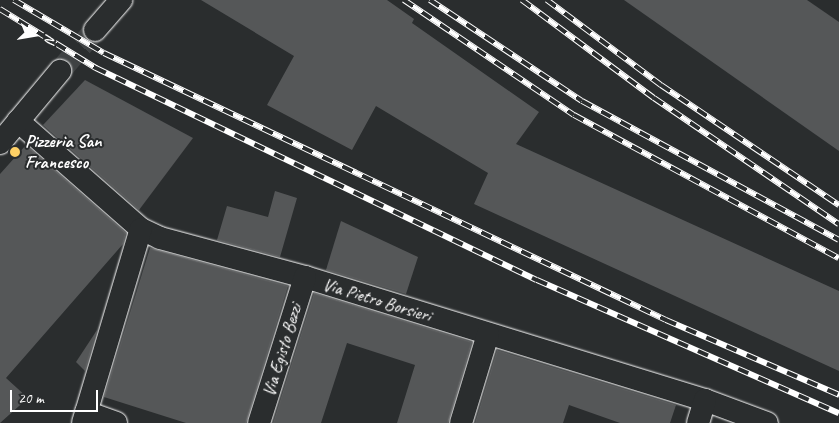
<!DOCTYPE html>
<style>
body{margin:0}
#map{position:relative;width:839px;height:423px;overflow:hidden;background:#2a2d2e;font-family:Caveat,sans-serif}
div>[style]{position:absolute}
.building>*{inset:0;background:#555758}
.street-tunnel>*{height:22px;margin-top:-11px;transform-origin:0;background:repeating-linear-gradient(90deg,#3f4243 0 22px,transparent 0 33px)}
.roads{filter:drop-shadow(0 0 1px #fff) drop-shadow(0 0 1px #fff)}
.street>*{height:22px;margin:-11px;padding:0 11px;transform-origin:11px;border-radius:11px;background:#2a2d2e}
.rail>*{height:5.5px;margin-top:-2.75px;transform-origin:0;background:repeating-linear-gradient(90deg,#2a2d2e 0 11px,#fff 0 22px);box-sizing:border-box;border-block:1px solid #fff}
.dots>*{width:14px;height:14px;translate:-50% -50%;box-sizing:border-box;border:2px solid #2a2d2e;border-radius:50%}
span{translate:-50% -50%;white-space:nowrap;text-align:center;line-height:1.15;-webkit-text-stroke:4px #2a2d2e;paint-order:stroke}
.poi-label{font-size:18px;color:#fff;font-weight:700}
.left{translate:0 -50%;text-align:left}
.street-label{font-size:18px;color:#fff}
.north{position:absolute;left:10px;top:10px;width:50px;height:50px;-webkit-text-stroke:4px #2a2d2e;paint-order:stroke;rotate:103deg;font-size:14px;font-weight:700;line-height:20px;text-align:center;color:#fff}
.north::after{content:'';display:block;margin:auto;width:18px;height:22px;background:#fff;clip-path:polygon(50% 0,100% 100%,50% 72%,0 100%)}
.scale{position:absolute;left:10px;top:390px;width:88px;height:22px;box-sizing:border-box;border:2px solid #fff;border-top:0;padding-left:6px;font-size:15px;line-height:18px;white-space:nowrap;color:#fff;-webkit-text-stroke:4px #2a2d2e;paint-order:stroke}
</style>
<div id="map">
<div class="building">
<div style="clip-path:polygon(201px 0,387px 0,414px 19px,412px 23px,539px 112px,516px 144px,839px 291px,839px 371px,474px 204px,488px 173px,376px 106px,352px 150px,267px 105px,294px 56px)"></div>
<div style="clip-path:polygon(624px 0,807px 0,839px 22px,839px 151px)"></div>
<div style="clip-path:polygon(85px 80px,193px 138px,139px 210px,43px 125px)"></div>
<div style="clip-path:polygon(26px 145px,126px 233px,123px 244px,6px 378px,28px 398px,0 423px,0 174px)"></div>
<div style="clip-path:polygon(275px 191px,297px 198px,280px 257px,217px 240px,227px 206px,268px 217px)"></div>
<div style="clip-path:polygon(341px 221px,418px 257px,406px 294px,326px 270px)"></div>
<div style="clip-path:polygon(150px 248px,288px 286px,246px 423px,186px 423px,104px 397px)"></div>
<div style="clip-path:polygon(314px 293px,472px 342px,448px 423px,397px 423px,415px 365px,347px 343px,321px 423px,273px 423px)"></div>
<div style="clip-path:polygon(97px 330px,85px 371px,76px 362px)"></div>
<div style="clip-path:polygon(497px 350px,676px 405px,670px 423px,620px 423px,569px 405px,563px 423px,475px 423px)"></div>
</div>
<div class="street-tunnel">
<div style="left:60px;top:71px;width:54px;rotate:-49.5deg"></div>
</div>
<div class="roads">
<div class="street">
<div style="left:95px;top:30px;width:40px;rotate:-49deg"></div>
<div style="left:18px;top:121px;width:164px;rotate:41.3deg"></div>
<div style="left:141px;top:229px;width:21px;rotate:25deg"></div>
<div style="left:160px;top:238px;width:150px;rotate:15.1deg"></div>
<div style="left:305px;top:277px;width:418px;rotate:17.1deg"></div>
<div style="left:705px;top:400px;width:66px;rotate:20.4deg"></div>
<div style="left:0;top:143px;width:94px;rotate:-50.2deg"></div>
<div style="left:86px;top:412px;width:32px;rotate:20deg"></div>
<div style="left:83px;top:423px;width:202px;rotate:-73.4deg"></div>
<div style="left:259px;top:423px;width:153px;rotate:-72.5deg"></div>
<div style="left:461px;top:423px;width:93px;rotate:-73.1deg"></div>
<div style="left:698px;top:423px;width:24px;rotate:-73deg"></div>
</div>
</div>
<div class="rail">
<div style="left:14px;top:0;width:104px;rotate:30.5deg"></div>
<div style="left:104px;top:53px;width:622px;rotate:25.41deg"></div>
<div style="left:666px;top:320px;width:189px;rotate:23.4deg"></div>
<div style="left:404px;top:0;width:205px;rotate:34.1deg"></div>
<div style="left:574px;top:115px;width:301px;rotate:28.4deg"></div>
<div style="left:430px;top:0;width:182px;rotate:33.6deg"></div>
<div style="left:582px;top:101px;width:292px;rotate:28.4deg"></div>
<div style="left:522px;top:0;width:164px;rotate:36.6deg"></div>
<div style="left:654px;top:98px;width:224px;rotate:34.3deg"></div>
<div style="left:547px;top:0;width:142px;rotate:36.7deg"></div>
<div style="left:661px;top:85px;width:215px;rotate:34deg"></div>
<div style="left:0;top:9px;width:113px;rotate:31.6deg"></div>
<div style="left:96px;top:68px;width:489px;rotate:25.7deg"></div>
<div style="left:537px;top:280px;width:330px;rotate:23.8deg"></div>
</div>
<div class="dots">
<div style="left:15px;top:152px;background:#ffd166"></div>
</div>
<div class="poi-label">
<span class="left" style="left:25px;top:152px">Pizzeria San<br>Francesco</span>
</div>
<div class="street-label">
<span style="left:377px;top:300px;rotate:17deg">Via Pietro Borsieri</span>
<span style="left:282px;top:350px;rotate:-73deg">Via Egisto Bezzi</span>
</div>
<div class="north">N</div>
<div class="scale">20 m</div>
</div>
